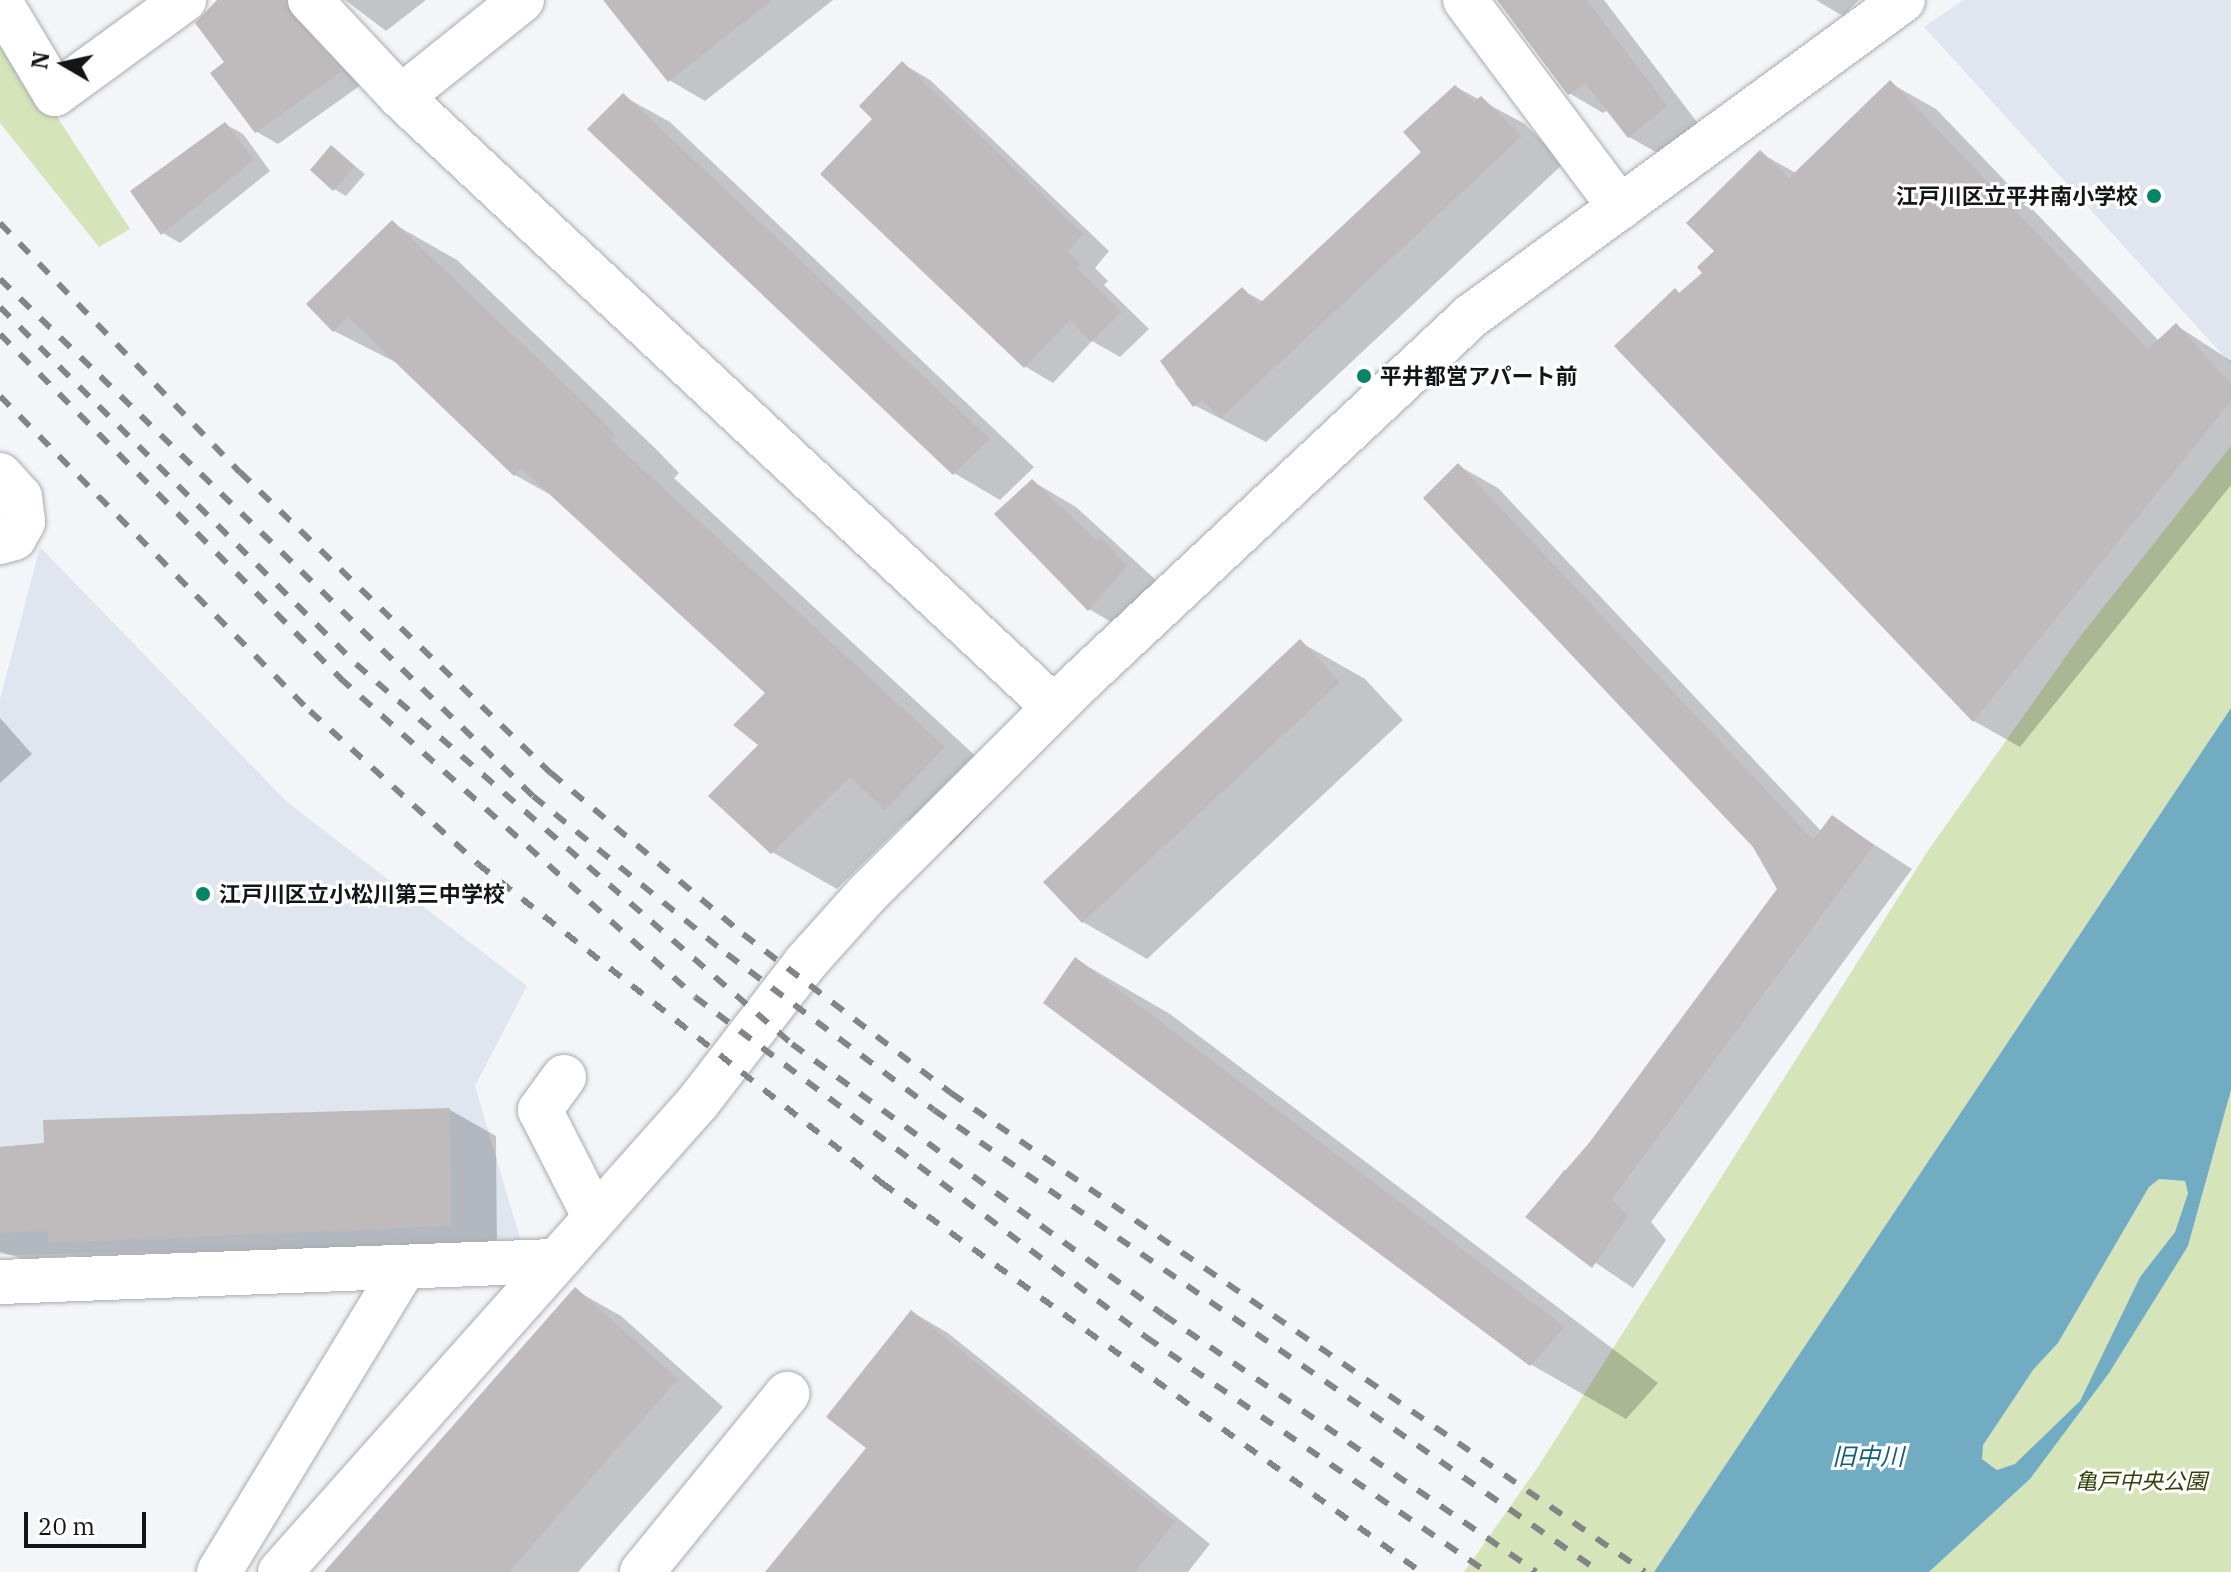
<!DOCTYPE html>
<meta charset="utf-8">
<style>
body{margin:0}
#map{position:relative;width:2231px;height:1572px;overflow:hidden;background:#f3f5f9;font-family:"IBM Plex Serif","Noto Sans JP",serif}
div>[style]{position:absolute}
.built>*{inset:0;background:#e0e6f0}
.green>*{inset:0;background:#d5e4b9}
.water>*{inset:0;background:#72acc3}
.shadow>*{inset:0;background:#0003}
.building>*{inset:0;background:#bfbbbd}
.roads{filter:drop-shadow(0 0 2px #aaacaf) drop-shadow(0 0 2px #aaacaf)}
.minor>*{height:44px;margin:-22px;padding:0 22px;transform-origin:22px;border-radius:22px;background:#fff}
.rail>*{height:6px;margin-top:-3px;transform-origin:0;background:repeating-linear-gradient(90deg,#828486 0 14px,transparent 0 28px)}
.dots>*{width:22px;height:22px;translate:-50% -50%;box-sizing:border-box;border:4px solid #fff;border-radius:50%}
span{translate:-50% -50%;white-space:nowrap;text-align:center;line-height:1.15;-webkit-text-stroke:6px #fff;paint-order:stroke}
.poi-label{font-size:22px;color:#141516;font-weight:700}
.right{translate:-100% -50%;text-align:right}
.left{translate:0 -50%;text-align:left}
.park-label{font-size:22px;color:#34420a;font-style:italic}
.water-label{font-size:24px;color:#125f77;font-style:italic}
.north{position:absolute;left:24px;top:24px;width:80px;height:80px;-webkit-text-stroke:6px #fff;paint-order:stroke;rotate:279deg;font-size:22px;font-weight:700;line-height:32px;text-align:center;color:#141516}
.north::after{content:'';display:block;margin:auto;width:28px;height:36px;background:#141516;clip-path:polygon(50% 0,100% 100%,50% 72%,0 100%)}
.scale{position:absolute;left:24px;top:1512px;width:122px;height:36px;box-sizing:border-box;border:4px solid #141516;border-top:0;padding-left:10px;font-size:24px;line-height:28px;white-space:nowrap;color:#141516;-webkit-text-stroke:6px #fff;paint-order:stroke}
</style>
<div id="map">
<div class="built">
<div style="clip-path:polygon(1963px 0,2231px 0,2231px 364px,1924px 27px)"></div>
<div style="clip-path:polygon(40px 547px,287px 802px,527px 986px,475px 1086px,522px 1245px,0 1255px,0 699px)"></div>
</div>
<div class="green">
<div style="clip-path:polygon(0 29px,130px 229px,99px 247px,0 123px)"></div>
<div style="clip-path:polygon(2231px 446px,2231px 708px,1654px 1572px,1464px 1572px,1538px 1467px,1929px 849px,2079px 638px)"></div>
<div style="clip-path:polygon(2231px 1090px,2231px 1572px,1929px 1572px,2030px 1479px,2188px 1246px)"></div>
<div style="clip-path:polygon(2158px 1179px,2185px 1181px,2188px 1193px,2175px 1232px,2140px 1277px,2080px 1401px,2015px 1465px,1997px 1470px,1982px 1459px,1982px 1445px,2033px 1370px,2058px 1343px,2149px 1187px)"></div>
</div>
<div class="water">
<div style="clip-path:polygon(evenodd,2231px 708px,2231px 1090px,2188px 1246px,2109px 1373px,2030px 1479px,1929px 1572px,1654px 1572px,2231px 708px,2159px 1179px,2185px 1181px,2188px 1193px,2175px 1232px,2140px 1277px,2080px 1401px,2015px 1464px,1997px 1470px,1982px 1459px,1983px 1445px,2033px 1370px,2058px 1343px,2149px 1187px,2159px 1179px)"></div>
</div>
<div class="shadow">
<div style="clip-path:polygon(225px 0,311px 0,361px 85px,278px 144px,257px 132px)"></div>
<div style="clip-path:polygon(345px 0,426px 0,386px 31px)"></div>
<div style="clip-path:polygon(620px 0,833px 0,705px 101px,669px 80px)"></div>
<div style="clip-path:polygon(1499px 0,1604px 0,1700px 126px,1663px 156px,1629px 137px,1608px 110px,1603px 113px,1569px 93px)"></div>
<div style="clip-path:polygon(1816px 0,1859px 0,1843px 16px)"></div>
<div style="clip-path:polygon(903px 64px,930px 80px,1109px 251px,1095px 268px,1108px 281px,1104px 285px,1149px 329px,1120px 357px,1092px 341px,1053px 383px,1026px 367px,823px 174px,874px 118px)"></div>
<div style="clip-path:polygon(1890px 83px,1936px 109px,2159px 341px,2176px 325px,2231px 361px,2231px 485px,2020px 747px,1974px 721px,1680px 294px,1704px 273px,1717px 251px,1760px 153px,1796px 173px)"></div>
<div style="clip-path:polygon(1456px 87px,1525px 124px,1564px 163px,1266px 442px,1194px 405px,1175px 384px,1176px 377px,1242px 290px,1264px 302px,1424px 153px)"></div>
<div style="clip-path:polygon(623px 96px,670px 122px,1034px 467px,1000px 500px,954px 473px)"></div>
<div style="clip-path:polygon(225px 124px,243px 134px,270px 171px,180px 243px,163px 233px)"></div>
<div style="clip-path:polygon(332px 148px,365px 174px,346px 196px,334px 189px)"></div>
<div style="clip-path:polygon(392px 223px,457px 260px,657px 450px,679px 473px,674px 478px,1007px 785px,951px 845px,907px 820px,837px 889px,772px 852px,767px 693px,558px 499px,515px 475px,401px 365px,334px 331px,308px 304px)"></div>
<div style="clip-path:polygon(1459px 466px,1498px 488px,1822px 832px,1833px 818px,1912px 869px,1651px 1222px,1666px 1240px,1633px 1288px,1528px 1217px,1564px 1170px,1569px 1173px,1780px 889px,1755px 846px)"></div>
<div style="clip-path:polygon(1032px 481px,1076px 507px,1170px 593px,1133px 635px,1089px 609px)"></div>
<div style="clip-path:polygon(1300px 642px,1365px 679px,1403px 720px,1147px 959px,1083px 922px)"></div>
<div style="clip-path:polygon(0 718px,32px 754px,0 783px)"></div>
<div style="clip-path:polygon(1075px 959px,1170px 1014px,1658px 1383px,1626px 1419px,1532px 1365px,1046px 1003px)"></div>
<div style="clip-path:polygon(450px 1110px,496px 1136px,497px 1252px,96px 1269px,75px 1256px,24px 1259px,0 1252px,0 1147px)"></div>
<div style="clip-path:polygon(575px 1290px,621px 1316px,723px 1407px,578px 1572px,327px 1572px)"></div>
<div style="clip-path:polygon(912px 1312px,948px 1333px,1210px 1544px,1188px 1572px,768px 1572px,869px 1448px)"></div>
</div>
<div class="building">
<div style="clip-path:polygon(217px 0,282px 0,341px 72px,255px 133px,210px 73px,224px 62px,195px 23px)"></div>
<div style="clip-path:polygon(603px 0,772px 0,668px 82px)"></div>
<div style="clip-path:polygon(1497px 0,1587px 0,1667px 106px,1628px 138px,1585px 83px,1568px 95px)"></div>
<div style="clip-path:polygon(902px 61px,1083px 234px,1068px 251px,1081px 264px,1077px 268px,1122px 312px,1091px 342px,1070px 320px,1024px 368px,820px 174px,872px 119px,859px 106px)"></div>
<div style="clip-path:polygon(1890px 80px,2148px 349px,2176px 323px,2231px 384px,2231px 401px,1973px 722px,1614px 346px,1675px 288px,1679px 293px,1702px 273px,1697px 267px,1714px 251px,1686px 223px,1760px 150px,1789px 178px)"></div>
<div style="clip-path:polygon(1455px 85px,1474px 102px,1481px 96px,1522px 136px,1221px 418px,1202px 400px,1193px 407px,1160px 361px,1242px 287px,1259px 304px,1421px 152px,1403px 132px)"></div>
<div style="clip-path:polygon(623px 93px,990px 439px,953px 475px,587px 129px)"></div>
<div style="clip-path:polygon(225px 122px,254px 160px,161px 235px,130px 191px)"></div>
<div style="clip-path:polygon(331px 145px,355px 166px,333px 191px,310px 170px)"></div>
<div style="clip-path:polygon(392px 220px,593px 411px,616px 435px,611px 440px,945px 747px,885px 810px,850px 777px,771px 854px,708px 796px,758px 745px,733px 725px,765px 693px,521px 468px,514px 476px,348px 317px,333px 332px,306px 304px)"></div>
<div style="clip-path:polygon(1458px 463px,1813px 840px,1832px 815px,1874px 845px,1612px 1199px,1628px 1216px,1592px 1268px,1525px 1217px,1589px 1143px,1777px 889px,1753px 847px,1423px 498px)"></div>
<div style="clip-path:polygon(1032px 479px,1096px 540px,1100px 536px,1127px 566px,1088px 611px,994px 514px)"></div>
<div style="clip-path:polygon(1300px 639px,1340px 682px,1082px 923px,1043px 882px)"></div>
<div style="clip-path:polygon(1075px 957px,1565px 1327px,1530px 1366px,1043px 1003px)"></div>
<div style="clip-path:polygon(450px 1108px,451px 1226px,48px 1243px,48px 1230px,0 1233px,0 1147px,44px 1143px,43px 1120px)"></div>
<div style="clip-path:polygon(575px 1287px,678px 1379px,509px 1572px,324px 1572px)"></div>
<div style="clip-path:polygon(911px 1310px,1175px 1522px,1135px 1572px,765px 1572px,866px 1448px,826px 1417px)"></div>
</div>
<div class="roads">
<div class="minor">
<div style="left:310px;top:0;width:133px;rotate:46.8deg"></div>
<div style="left:522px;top:0;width:155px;rotate:141.3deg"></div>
<div style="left:401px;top:97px;width:894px;rotate:43.05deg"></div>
<div style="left:1465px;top:0;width:259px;rotate:53.2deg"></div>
<div style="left:0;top:2px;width:107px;rotate:59.1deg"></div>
<div style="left:55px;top:94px;width:160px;rotate:-36.1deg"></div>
<div style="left:0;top:475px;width:30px;rotate:48deg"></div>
<div style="left:20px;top:497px;width:25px;rotate:83deg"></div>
<div style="left:23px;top:522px;width:18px;rotate:119deg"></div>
<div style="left:14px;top:538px;width:15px;rotate:164deg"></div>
<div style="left:564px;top:1077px;width:41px;rotate:126deg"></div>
<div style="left:540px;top:1110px;width:119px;rotate:63deg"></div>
<div style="left:0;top:1282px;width:555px;rotate:-2.17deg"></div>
<div style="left:219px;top:1572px;width:356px;rotate:-58.7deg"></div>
<div style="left:280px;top:1572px;width:630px;rotate:-48.34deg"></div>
<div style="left:699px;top:1101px;width:175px;rotate:-52.4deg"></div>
<div style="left:806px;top:962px;width:93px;rotate:-48.1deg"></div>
<div style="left:868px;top:893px;width:302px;rotate:-44.9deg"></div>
<div style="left:1082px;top:680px;width:533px;rotate:-43.1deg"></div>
<div style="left:1471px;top:316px;width:535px;rotate:-36.18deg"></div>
<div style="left:642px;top:1572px;width:230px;rotate:-50.8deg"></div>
</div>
</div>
<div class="rail">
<div style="left:0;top:223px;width:346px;rotate:46.1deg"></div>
<div style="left:240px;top:472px;width:433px;rotate:44.1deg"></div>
<div style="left:551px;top:773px;width:251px;rotate:40deg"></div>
<div style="left:743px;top:934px;width:262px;rotate:37.4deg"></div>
<div style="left:951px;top:1093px;width:843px;rotate:34.61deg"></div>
<div style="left:0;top:279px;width:743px;rotate:44.13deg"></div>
<div style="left:533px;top:796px;width:250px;rotate:39.2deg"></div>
<div style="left:727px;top:954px;width:259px;rotate:37deg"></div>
<div style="left:934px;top:1110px;width:811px;rotate:34.75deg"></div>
<div style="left:0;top:307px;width:504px;rotate:45.08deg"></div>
<div style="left:356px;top:664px;width:578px;rotate:41.07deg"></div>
<div style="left:792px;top:1044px;width:460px;rotate:36.1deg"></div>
<div style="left:1164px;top:1315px;width:452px;rotate:34.6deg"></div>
<div style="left:0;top:334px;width:484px;rotate:45.3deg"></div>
<div style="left:340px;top:678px;width:477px;rotate:41.9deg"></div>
<div style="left:695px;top:997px;width:565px;rotate:37.01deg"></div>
<div style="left:1146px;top:1337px;width:414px;rotate:34.6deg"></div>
<div style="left:0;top:396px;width:442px;rotate:45.5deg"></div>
<div style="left:310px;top:711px;width:227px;rotate:42.3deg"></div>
<div style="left:478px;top:864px;width:515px;rotate:38.29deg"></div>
<div style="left:882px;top:1183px;width:665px;rotate:35.82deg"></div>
</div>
<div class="dots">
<div style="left:2154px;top:196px;background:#058568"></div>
<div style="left:1364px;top:376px;background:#058568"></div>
<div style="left:203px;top:894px;background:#058568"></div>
</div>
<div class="poi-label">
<span class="right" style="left:2138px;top:196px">江戸川区立平井南小学校</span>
<span class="left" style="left:1380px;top:376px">平井都営アパート前</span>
<span class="left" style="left:219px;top:894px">江戸川区立小松川第三中学校</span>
</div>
<div class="park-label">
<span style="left:2141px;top:1481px">亀戸中央公園</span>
</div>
<div class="water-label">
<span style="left:1868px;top:1457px">旧中川</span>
</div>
<div class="north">N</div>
<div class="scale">20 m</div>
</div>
